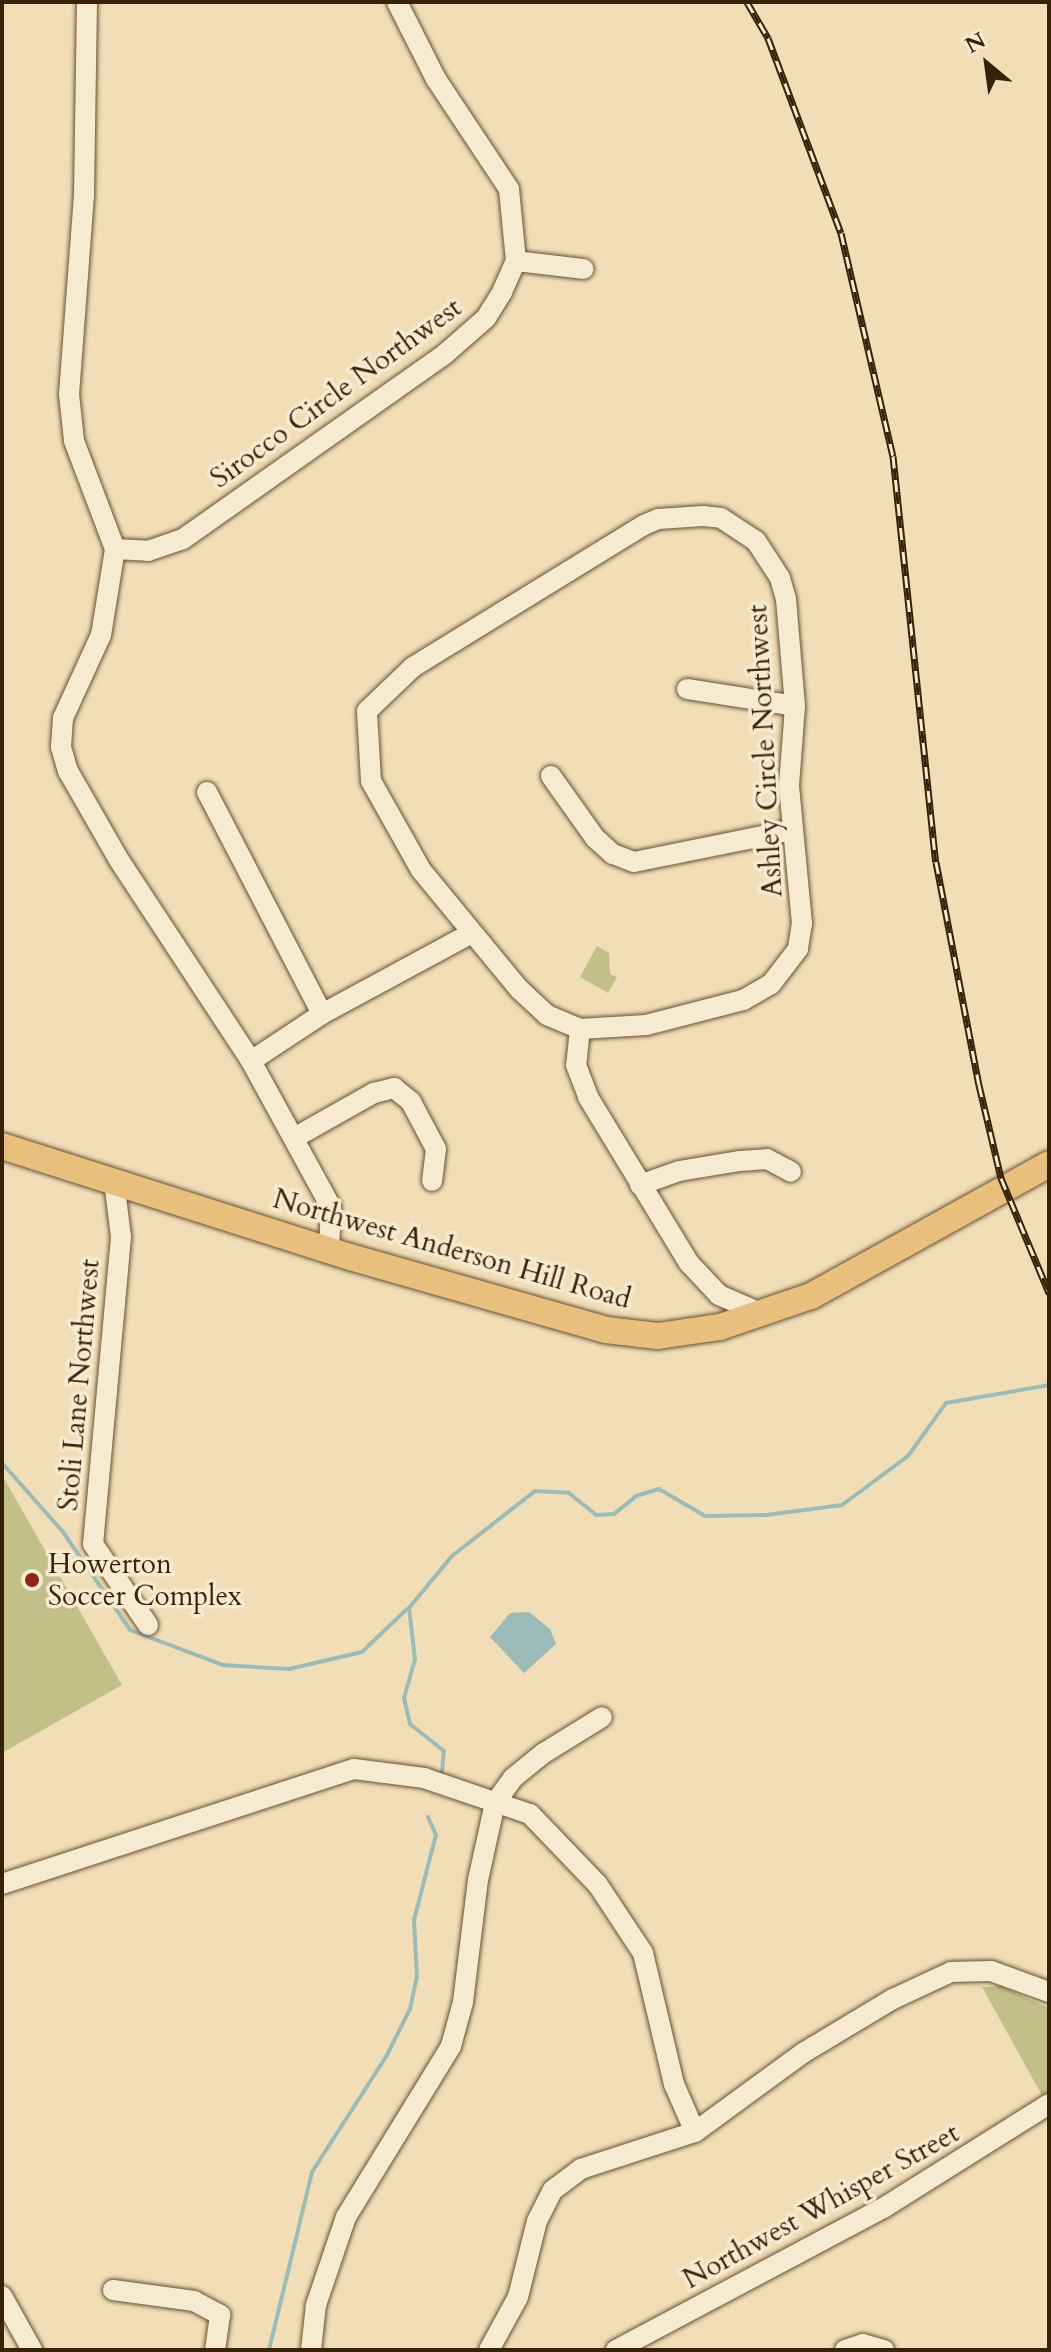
<!DOCTYPE html>
<style>
body{margin:0}
#map{position:relative;width:1051px;height:2352px;overflow:hidden;background:#f1deb7;font-family:Cardo,serif}
div>[style]{position:absolute}
.green>*{inset:0;background:#c2bf89}
.water>*{inset:0;background:#9cbbb6}
.stream>*{height:4px;margin:-2px;padding:0 2px;transform-origin:2px;border-radius:2px;background:#9cbbb6}
.roads{filter:drop-shadow(0 0 2px #665133) drop-shadow(0 0 2px #665133)}
.minor>*{height:20px;margin:-10px;padding:0 10px;transform-origin:10px;border-radius:10px;background:#f6ead0}
.major>*{height:26px;margin:-13px;padding:0 13px;transform-origin:13px;border-radius:13px;background:#e8bf7c}
.rail>*{height:7px;margin-top:-3.5px;transform-origin:0;background:repeating-linear-gradient(90deg,#f6ead0 0 12px,#382207 0 24px);box-sizing:border-box;border-block:2px solid #382207}
.dots>*{width:22px;height:22px;translate:-50% -50%;box-sizing:border-box;border:4px solid #f6ead0;border-radius:50%}
span{translate:-50% -50%;white-space:nowrap;text-align:center;line-height:1.15;-webkit-text-stroke:7px #f6ead0;paint-order:stroke}
.street-label{font-size:28px;color:#382207}
.poi-label{font-size:28px;color:#382207}
.left{translate:0 -50%;text-align:left}
.frame{position:absolute;inset:0;border:4px solid #382207;pointer-events:none}
.north{position:absolute;left:947px;top:24px;width:80px;height:80px;-webkit-text-stroke:6px #f6ead0;paint-order:stroke;rotate:331deg;font-size:22px;font-weight:700;line-height:32px;text-align:center;color:#382207}
.north::after{content:'';display:block;margin:auto;width:28px;height:36px;background:#382207;clip-path:polygon(50% 0,100% 100%,50% 72%,0 100%)}
</style>
<div id="map">
<div class="green">
<div style="clip-path:polygon(597px 946px,609px 953px,610px 974px,617px 977px,608px 993px,580px 977px)"></div>
<div style="clip-path:polygon(2px 1475px,122px 1685px,2px 1753px)"></div>
<div style="clip-path:polygon(1000px 1986px,1049px 2008px,1049px 2090px,1044px 2099px,982px 1987px)"></div>
</div>
<div class="water">
<div style="clip-path:polygon(529px 1612px,550px 1629px,556px 1644px,524px 1673px,490px 1637px,510px 1613px)"></div>
</div>
<div class="stream">
<div style="left:2px;top:1463px;width:92px;rotate:48.5deg"></div>
<div style="left:63px;top:1532px;width:119px;rotate:55.6deg"></div>
<div style="left:130px;top:1630px;width:99px;rotate:20.6deg"></div>
<div style="left:223px;top:1665px;width:66px;rotate:3.5deg"></div>
<div style="left:289px;top:1669px;width:75px;rotate:-13.1deg"></div>
<div style="left:362px;top:1652px;width:62px;rotate:-43.7deg"></div>
<div style="left:442px;top:1772px;width:21px;rotate:-85deg"></div>
<div style="left:444px;top:1751px;width:43px;rotate:-141.5deg"></div>
<div style="left:410px;top:1724px;width:27px;rotate:-103deg"></div>
<div style="left:404px;top:1698px;width:41px;rotate:-74.2deg"></div>
<div style="left:415px;top:1659px;width:51px;rotate:-96.7deg"></div>
<div style="left:409px;top:1608px;width:67px;rotate:-50.4deg"></div>
<div style="left:452px;top:1556px;width:105px;rotate:-38.1deg"></div>
<div style="left:535px;top:1491px;width:34px;rotate:3deg"></div>
<div style="left:569px;top:1493px;width:35px;rotate:39deg"></div>
<div style="left:596px;top:1515px;width:18px;rotate:-3deg"></div>
<div style="left:614px;top:1514px;width:28px;rotate:-39deg"></div>
<div style="left:636px;top:1496px;width:24px;rotate:-17deg"></div>
<div style="left:659px;top:1489px;width:53px;rotate:30.4deg"></div>
<div style="left:705px;top:1516px;width:61px;rotate:-0.9deg"></div>
<div style="left:766px;top:1515px;width:77px;rotate:-7.5deg"></div>
<div style="left:842px;top:1505px;width:82px;rotate:-36.6deg"></div>
<div style="left:908px;top:1456px;width:65px;rotate:-54.4deg"></div>
<div style="left:946px;top:1403px;width:105px;rotate:-9.9deg"></div>
<div style="left:269px;top:2350px;width:183px;rotate:-76.4deg"></div>
<div style="left:312px;top:2172px;width:139px;rotate:-57.3deg"></div>
<div style="left:387px;top:2055px;width:51px;rotate:-63.4deg"></div>
<div style="left:410px;top:2009px;width:34px;rotate:-78deg"></div>
<div style="left:417px;top:1976px;width:56px;rotate:-93.1deg"></div>
<div style="left:414px;top:1920px;width:88px;rotate:-75.5deg"></div>
<div style="left:436px;top:1835px;width:20px;rotate:-114deg"></div>
</div>
<div class="roads">
<div class="minor">
<div style="left:87px;top:2px;width:193px;rotate:90.9deg"></div>
<div style="left:84px;top:195px;width:200px;rotate:94.3deg"></div>
<div style="left:69px;top:394px;width:47px;rotate:83.9deg"></div>
<div style="left:74px;top:441px;width:116px;rotate:69.2deg"></div>
<div style="left:115px;top:549px;width:87px;rotate:99.2deg"></div>
<div style="left:101px;top:635px;width:91px;rotate:114.6deg"></div>
<div style="left:63px;top:718px;width:29px;rotate:94deg"></div>
<div style="left:61px;top:747px;width:25px;rotate:74deg"></div>
<div style="left:68px;top:771px;width:103px;rotate:60.2deg"></div>
<div style="left:119px;top:860px;width:240px;rotate:56.7deg"></div>
<div style="left:251px;top:1061px;width:166px;rotate:61.3deg"></div>
<div style="left:331px;top:1207px;width:43px;rotate:92.7deg"></div>
<div style="left:516px;top:261px;width:68px;rotate:6.7deg"></div>
<div style="left:703px;top:516px;width:18px;rotate:6deg"></div>
<div style="left:721px;top:518px;width:42px;rotate:33.3deg"></div>
<div style="left:756px;top:541px;width:44px;rotate:57deg"></div>
<div style="left:780px;top:578px;width:22px;rotate:74deg"></div>
<div style="left:786px;top:599px;width:107px;rotate:85.2deg"></div>
<div style="left:795px;top:706px;width:80px;rotate:94.3deg"></div>
<div style="left:789px;top:786px;width:138px;rotate:84.6deg"></div>
<div style="left:802px;top:923px;width:26px;rotate:99deg"></div>
<div style="left:798px;top:949px;width:44px;rotate:127.6deg"></div>
<div style="left:771px;top:984px;width:32px;rotate:150deg"></div>
<div style="left:743px;top:1000px;width:100px;rotate:165.5deg"></div>
<div style="left:646px;top:1025px;width:66px;rotate:176.5deg"></div>
<div style="left:580px;top:1029px;width:36px;rotate:-157deg"></div>
<div style="left:547px;top:1015px;width:38px;rotate:-137deg"></div>
<div style="left:519px;top:989px;width:154px;rotate:-129.5deg"></div>
<div style="left:421px;top:870px;width:102px;rotate:-119.3deg"></div>
<div style="left:371px;top:781px;width:70px;rotate:-93.3deg"></div>
<div style="left:367px;top:711px;width:64px;rotate:-43.7deg"></div>
<div style="left:413px;top:667px;width:271px;rotate:-31.6deg"></div>
<div style="left:644px;top:525px;width:15px;rotate:-23deg"></div>
<div style="left:658px;top:519px;width:45px;rotate:-3.8deg"></div>
<div style="left:115px;top:549px;width:33px;rotate:3deg"></div>
<div style="left:148px;top:551px;width:37px;rotate:-19deg"></div>
<div style="left:183px;top:539px;width:321px;rotate:-35.2deg"></div>
<div style="left:445px;top:354px;width:55px;rotate:-41.3deg"></div>
<div style="left:486px;top:318px;width:31px;rotate:-58deg"></div>
<div style="left:502px;top:292px;width:34px;rotate:-66deg"></div>
<div style="left:516px;top:261px;width:72px;rotate:-95.6deg"></div>
<div style="left:509px;top:189px;width:132px;rotate:-123.6deg"></div>
<div style="left:436px;top:79px;width:86px;rotate:-116.9deg"></div>
<div style="left:687px;top:689px;width:109px;rotate:8.9deg"></div>
<div style="left:551px;top:776px;width:76px;rotate:54.6deg"></div>
<div style="left:595px;top:838px;width:24px;rotate:42deg"></div>
<div style="left:613px;top:854px;width:22px;rotate:21deg"></div>
<div style="left:634px;top:862px;width:161px;rotate:-11.4deg"></div>
<div style="left:207px;top:792px;width:250px;rotate:62.6deg"></div>
<div style="left:580px;top:1029px;width:36px;rotate:96deg"></div>
<div style="left:576px;top:1065px;width:34px;rotate:69deg"></div>
<div style="left:588px;top:1097px;width:194px;rotate:58.7deg"></div>
<div style="left:689px;top:1263px;width:44px;rotate:46.8deg"></div>
<div style="left:719px;top:1295px;width:48px;rotate:23.4deg"></div>
<div style="left:251px;top:1061px;width:85px;rotate:-33.5deg"></div>
<div style="left:322px;top:1014px;width:170px;rotate:-28.4deg"></div>
<div style="left:294px;top:1138px;width:92px;rotate:-29.4deg"></div>
<div style="left:374px;top:1093px;width:21px;rotate:-14deg"></div>
<div style="left:394px;top:1088px;width:22px;rotate:39deg"></div>
<div style="left:411px;top:1102px;width:53px;rotate:62deg"></div>
<div style="left:436px;top:1149px;width:32px;rotate:97deg"></div>
<div style="left:114px;top:1181px;width:56px;rotate:82.9deg"></div>
<div style="left:121px;top:1237px;width:308px;rotate:95.2deg"></div>
<div style="left:93px;top:1544px;width:98px;rotate:55.8deg"></div>
<div style="left:640px;top:1185px;width:41px;rotate:-19.7deg"></div>
<div style="left:679px;top:1171px;width:62px;rotate:-9.3deg"></div>
<div style="left:740px;top:1161px;width:27px;rotate:-4deg"></div>
<div style="left:767px;top:1159px;width:27px;rotate:28deg"></div>
<div style="left:2px;top:1884px;width:370px;rotate:-18.1deg"></div>
<div style="left:354px;top:1769px;width:71px;rotate:7.3deg"></div>
<div style="left:424px;top:1778px;width:112px;rotate:18.8deg"></div>
<div style="left:530px;top:1814px;width:98px;rotate:46.2deg"></div>
<div style="left:598px;top:1885px;width:82px;rotate:56.5deg"></div>
<div style="left:643px;top:1953px;width:135px;rotate:76.7deg"></div>
<div style="left:674px;top:2084px;width:52px;rotate:66.4deg"></div>
<div style="left:113px;top:2290px;width:82px;rotate:7.7deg"></div>
<div style="left:194px;top:2301px;width:30px;rotate:28deg"></div>
<div style="left:220px;top:2315px;width:35px;rotate:98deg"></div>
<div style="left:2px;top:2296px;width:62px;rotate:60.9deg"></div>
<div style="left:311px;top:2350px;width:45px;rotate:-83.7deg"></div>
<div style="left:316px;top:2305px;width:93px;rotate:-71.2deg"></div>
<div style="left:346px;top:2217px;width:201px;rotate:-58.4deg"></div>
<div style="left:451px;top:2046px;width:46px;rotate:-74.7deg"></div>
<div style="left:463px;top:2002px;width:123px;rotate:-83deg"></div>
<div style="left:478px;top:1880px;width:79px;rotate:-77.6deg"></div>
<div style="left:495px;top:1803px;width:31px;rotate:-54deg"></div>
<div style="left:513px;top:1778px;width:40px;rotate:-39deg"></div>
<div style="left:544px;top:1753px;width:68px;rotate:-31.8deg"></div>
<div style="left:489px;top:2350px;width:60px;rotate:-61.3deg"></div>
<div style="left:518px;top:2297px;width:78px;rotate:-76deg"></div>
<div style="left:537px;top:2221px;width:35px;rotate:-63deg"></div>
<div style="left:553px;top:2190px;width:35px;rotate:-37deg"></div>
<div style="left:581px;top:2169px;width:120px;rotate:-18deg"></div>
<div style="left:695px;top:2132px;width:134px;rotate:-36.2deg"></div>
<div style="left:803px;top:2053px;width:105px;rotate:-31deg"></div>
<div style="left:893px;top:1999px;width:64px;rotate:-25deg"></div>
<div style="left:951px;top:1972px;width:40px;rotate:-1.4deg"></div>
<div style="left:991px;top:1971px;width:62px;rotate:19.9deg"></div>
<div style="left:616px;top:2350px;width:305px;rotate:-28deg"></div>
<div style="left:885px;top:2207px;width:194px;rotate:-32.1deg"></div>
<div style="left:845px;top:2350px;width:19px;rotate:-18deg"></div>
<div style="left:863px;top:2344px;width:22px;rotate:16deg"></div>
</div>
<div class="major">
<div style="left:2px;top:1146px;width:365px;rotate:17.7deg"></div>
<div style="left:350px;top:1257px;width:266px;rotate:15.9deg"></div>
<div style="left:606px;top:1330px;width:52px;rotate:6.6deg"></div>
<div style="left:658px;top:1336px;width:63px;rotate:-8.3deg"></div>
<div style="left:720px;top:1327px;width:96px;rotate:-18.8deg"></div>
<div style="left:811px;top:1296px;width:272px;rotate:-29deg"></div>
</div>
</div>
<div class="rail">
<div style="left:747px;top:2px;width:42px;rotate:59.7deg"></div>
<div style="left:768px;top:38px;width:208px;rotate:69.5deg"></div>
<div style="left:841px;top:233px;width:229px;rotate:76.9deg"></div>
<div style="left:893px;top:456px;width:408px;rotate:84deg"></div>
<div style="left:936px;top:862px;width:227px;rotate:79.1deg"></div>
<div style="left:979px;top:1085px;width:96px;rotate:76.7deg"></div>
<div style="left:1001px;top:1178px;width:125px;rotate:67.3deg"></div>
</div>
<div class="dots">
<div style="left:32px;top:1580px;background:#8f2418"></div>
</div>
<div class="street-label">
<span style="left:336px;top:393px;rotate:-36deg">Sirocco Circle Northwest</span>
<span style="left:765px;top:751px;rotate:-93deg">Ashley Circle Northwest</span>
<span style="left:452px;top:1249px;rotate:16deg">Northwest Anderson Hill Road</span>
<span style="left:79px;top:1385px;rotate:-85deg">Stoli Lane Northwest</span>
<span style="left:821px;top:2206px;rotate:-29deg">Northwest Whisper Street</span>
</div>
<div class="poi-label">
<span class="left" style="left:48px;top:1580px">Howerton<br>Soccer Complex</span>
</div>
<div class="frame"></div>
<div class="north">N</div>
</div>
